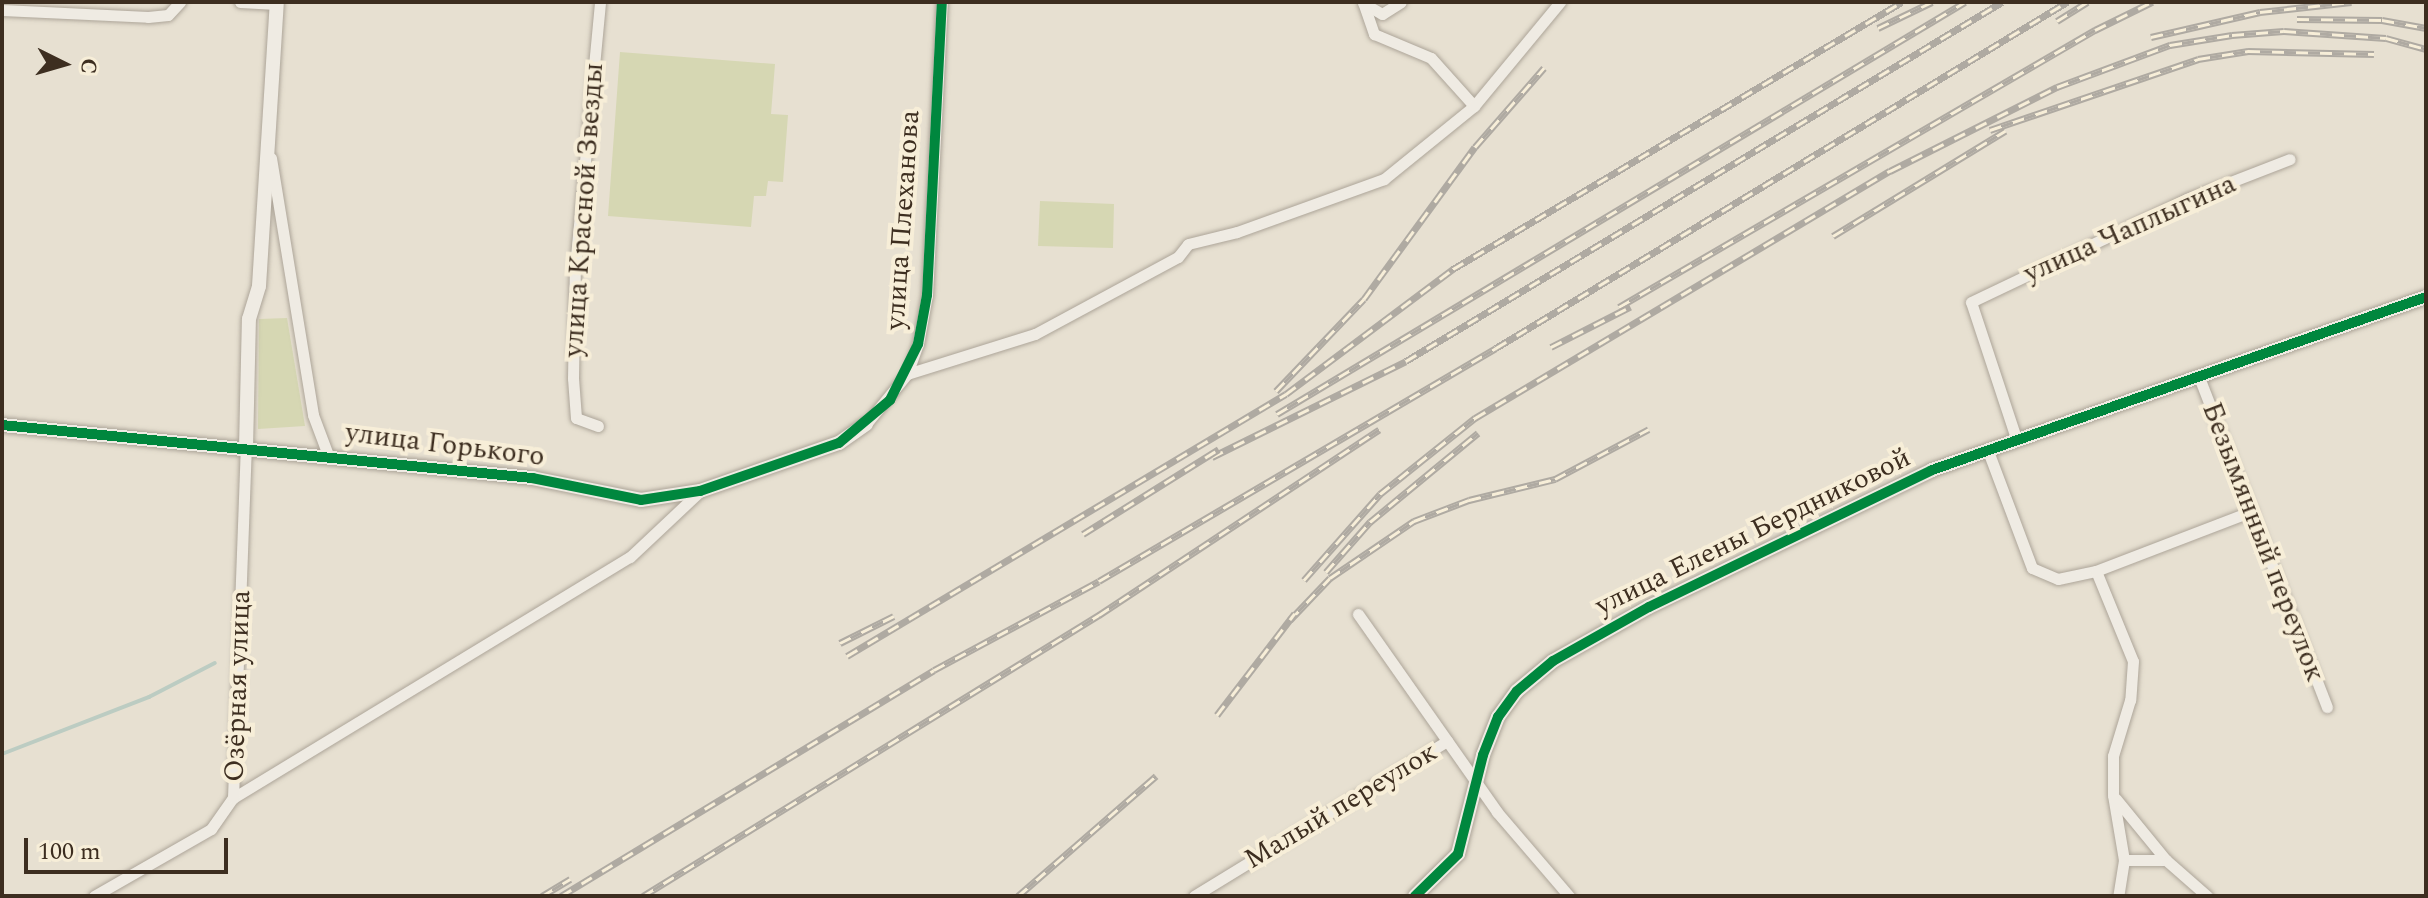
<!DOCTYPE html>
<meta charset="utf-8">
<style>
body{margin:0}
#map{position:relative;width:2428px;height:898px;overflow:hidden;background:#e7e0d1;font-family:Spectral,serif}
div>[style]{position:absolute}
.green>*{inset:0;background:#d6d7b3}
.stream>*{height:4px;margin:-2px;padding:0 2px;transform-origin:2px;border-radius:2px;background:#bcccc2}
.roads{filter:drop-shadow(0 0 2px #ada599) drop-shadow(0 0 2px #ada599)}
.street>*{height:11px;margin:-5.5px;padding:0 5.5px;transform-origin:5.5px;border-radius:5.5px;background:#efebe3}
.secondary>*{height:14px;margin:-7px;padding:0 7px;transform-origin:7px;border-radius:7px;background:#efebe3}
.rail>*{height:7px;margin-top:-3.5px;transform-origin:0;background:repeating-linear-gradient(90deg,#f7eed8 0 12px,#afaaa2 0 24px);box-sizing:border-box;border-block:2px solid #afaaa2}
.cycleway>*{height:10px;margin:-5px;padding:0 5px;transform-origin:5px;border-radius:5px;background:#00873e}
span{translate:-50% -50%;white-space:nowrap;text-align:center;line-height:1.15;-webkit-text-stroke:8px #f7eed8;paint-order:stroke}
.street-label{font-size:28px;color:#3d2e20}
.frame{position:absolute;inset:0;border:4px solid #3d2e20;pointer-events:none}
.north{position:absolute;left:24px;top:24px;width:80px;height:80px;-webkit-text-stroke:6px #f7eed8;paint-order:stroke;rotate:95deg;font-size:22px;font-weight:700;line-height:32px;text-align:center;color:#3d2e20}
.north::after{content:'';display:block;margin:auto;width:28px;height:36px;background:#3d2e20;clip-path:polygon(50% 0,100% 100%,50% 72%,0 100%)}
.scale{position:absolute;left:24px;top:838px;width:204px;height:36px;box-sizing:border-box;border:4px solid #3d2e20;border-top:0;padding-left:10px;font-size:24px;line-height:28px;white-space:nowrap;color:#3d2e20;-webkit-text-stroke:6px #f7eed8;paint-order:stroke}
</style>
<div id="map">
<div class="green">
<div style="clip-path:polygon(620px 52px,775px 64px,771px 114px,788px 115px,783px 182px,768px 181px,766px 196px,754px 196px,751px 227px,608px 216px)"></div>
<div style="clip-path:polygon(1040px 201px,1114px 204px,1113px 248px,1038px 246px)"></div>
<div style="clip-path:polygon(287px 318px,305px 426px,258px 429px,259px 319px)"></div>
</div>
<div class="stream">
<div style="left:2px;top:754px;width:158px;rotate:-21.2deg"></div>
<div style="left:149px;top:697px;width:74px;rotate:-27.3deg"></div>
</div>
<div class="roads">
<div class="street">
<div style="left:240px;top:2px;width:37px;rotate:3deg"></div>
<div style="left:1363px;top:3px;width:22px;rotate:30deg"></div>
<div style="left:1382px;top:14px;width:22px;rotate:-32deg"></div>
<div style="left:1364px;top:5px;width:31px;rotate:71deg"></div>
<div style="left:1374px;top:34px;width:62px;rotate:22.8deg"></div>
<div style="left:1431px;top:58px;width:64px;rotate:48.1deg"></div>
<div style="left:2px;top:10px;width:146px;rotate:2.7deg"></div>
<div style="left:148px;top:17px;width:20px;rotate:-6deg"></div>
<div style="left:168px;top:15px;width:18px;rotate:-47deg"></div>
<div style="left:271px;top:158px;width:260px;rotate:80.7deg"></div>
<div style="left:313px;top:415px;width:43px;rotate:69.4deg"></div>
<div style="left:907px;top:374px;width:134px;rotate:-17.4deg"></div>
<div style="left:1035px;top:334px;width:162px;rotate:-28.3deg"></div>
<div style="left:1178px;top:257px;width:16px;rotate:-52deg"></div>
<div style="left:1188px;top:244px;width:50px;rotate:-13.8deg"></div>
<div style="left:1237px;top:232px;width:156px;rotate:-19.8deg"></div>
<div style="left:1384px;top:179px;width:116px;rotate:-39deg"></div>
<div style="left:1474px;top:106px;width:135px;rotate:-50.4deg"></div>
<div style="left:2199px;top:377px;width:354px;rotate:68.8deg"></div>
<div style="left:866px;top:424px;width:65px;rotate:-50.6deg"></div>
<div style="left:907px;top:374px;width:32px;rotate:-70deg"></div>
<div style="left:918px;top:344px;width:50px;rotate:-79.6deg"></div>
<div style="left:927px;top:295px;width:293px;rotate:-87.1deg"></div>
<div style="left:598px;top:426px;width:23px;rotate:-160deg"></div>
<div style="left:576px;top:418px;width:40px;rotate:-94.3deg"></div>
<div style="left:573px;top:378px;width:111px;rotate:-89deg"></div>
<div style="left:575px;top:267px;width:266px;rotate:-84.6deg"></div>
<div style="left:2017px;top:441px;width:146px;rotate:-108.3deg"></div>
<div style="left:1971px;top:302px;width:239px;rotate:-25.5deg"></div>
<div style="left:2187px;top:199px;width:110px;rotate:-21.2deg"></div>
<div style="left:1988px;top:451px;width:125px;rotate:69.4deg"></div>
<div style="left:2032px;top:568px;width:28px;rotate:23deg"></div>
<div style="left:2058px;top:579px;width:39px;rotate:-12deg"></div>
<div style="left:2096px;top:571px;width:97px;rotate:67.7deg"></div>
<div style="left:2133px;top:661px;width:39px;rotate:94deg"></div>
<div style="left:2130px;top:700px;width:59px;rotate:106.9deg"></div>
<div style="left:2113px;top:756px;width:39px;rotate:90deg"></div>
<div style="left:2113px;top:795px;width:66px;rotate:80.4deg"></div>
<div style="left:2124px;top:860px;width:36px;rotate:99deg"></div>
<div style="left:2096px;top:571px;width:167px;rotate:-21deg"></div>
<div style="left:1358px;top:614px;width:242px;rotate:54.9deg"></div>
<div style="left:1497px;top:812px;width:111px;rotate:49.4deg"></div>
<div style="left:233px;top:798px;width:464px;rotate:-31.3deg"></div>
<div style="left:630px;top:557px;width:96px;rotate:-43.3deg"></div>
<div style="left:2116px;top:799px;width:79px;rotate:50.7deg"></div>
<div style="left:2124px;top:860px;width:42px"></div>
<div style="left:2166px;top:860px;width:55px;rotate:41.3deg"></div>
<div style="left:94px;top:896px;width:135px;rotate:-29.8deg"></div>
<div style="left:211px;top:829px;width:38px;rotate:-55deg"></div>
<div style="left:233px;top:798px;width:350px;rotate:-87.9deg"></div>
<div style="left:1194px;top:896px;width:297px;rotate:-31.5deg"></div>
</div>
<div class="secondary">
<div style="left:2px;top:425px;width:533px;rotate:5.71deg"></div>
<div style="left:532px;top:478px;width:111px;rotate:11.4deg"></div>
<div style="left:641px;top:500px;width:60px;rotate:-8.7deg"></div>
<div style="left:700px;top:491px;width:147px;rotate:-19.1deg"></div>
<div style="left:839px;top:443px;width:33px;rotate:-35deg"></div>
<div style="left:246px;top:448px;width:129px;rotate:-88.7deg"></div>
<div style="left:249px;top:319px;width:34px;rotate:-73deg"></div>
<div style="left:259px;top:286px;width:285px;rotate:-86.4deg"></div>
<div style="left:1415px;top:896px;width:60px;rotate:-44.3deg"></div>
<div style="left:1458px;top:854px;width:102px;rotate:-75.8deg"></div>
<div style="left:1483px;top:755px;width:41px;rotate:-68.5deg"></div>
<div style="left:1498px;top:717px;width:32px;rotate:-54deg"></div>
<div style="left:1517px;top:691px;width:47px;rotate:-39.8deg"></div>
<div style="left:1553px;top:661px;width:110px;rotate:-29.4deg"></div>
<div style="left:1649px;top:607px;width:314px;rotate:-25.8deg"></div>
<div style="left:1932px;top:470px;width:523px;rotate:-19.3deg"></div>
</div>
</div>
<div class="rail">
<div style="left:2297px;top:19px;width:85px;rotate:0.7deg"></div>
<div style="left:2382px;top:20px;width:45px;rotate:10.3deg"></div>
<div style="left:2057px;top:21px;width:36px;rotate:-32deg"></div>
<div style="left:1878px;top:28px;width:60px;rotate:-25.7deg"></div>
<div style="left:2151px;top:37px;width:112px;rotate:-12.9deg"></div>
<div style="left:2260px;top:12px;width:92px;rotate:-6.3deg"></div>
<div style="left:1990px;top:130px;width:220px;rotate:-18.8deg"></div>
<div style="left:2198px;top:59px;width:51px;rotate:-9.1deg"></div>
<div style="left:2248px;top:51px;width:126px;rotate:1.4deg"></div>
<div style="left:1833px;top:236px;width:202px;rotate:-31.4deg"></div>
<div style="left:1619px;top:307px;width:551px;rotate:-30.2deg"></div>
<div style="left:2095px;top:30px;width:64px;rotate:-26.2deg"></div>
<div style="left:1551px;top:347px;width:89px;rotate:-26.9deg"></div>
<div style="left:1276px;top:391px;width:127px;rotate:-46.3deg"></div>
<div style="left:1364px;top:299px;width:188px;rotate:-53.9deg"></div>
<div style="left:1475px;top:147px;width:105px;rotate:-48.9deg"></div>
<div style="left:1277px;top:414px;width:802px;rotate:-30.91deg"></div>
<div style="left:1212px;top:457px;width:216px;rotate:-26.3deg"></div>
<div style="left:1406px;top:361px;width:696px;rotate:-31.06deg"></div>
<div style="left:1083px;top:534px;width:160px;rotate:-32deg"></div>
<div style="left:1326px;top:572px;width:67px;rotate:-48.7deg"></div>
<div style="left:1370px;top:522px;width:140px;rotate:-39.5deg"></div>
<div style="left:1304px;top:580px;width:115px;rotate:-48.5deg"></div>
<div style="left:1380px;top:494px;width:122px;rotate:-38.7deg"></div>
<div style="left:1475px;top:418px;width:483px;rotate:-30.8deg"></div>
<div style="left:1890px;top:171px;width:187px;rotate:-26.7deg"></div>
<div style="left:2057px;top:87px;width:121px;rotate:-20.4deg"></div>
<div style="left:2170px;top:45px;width:63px;rotate:-9.2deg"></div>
<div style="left:2232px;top:35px;width:52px;rotate:-4.4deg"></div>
<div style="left:2284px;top:31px;width:102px;rotate:3.9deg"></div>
<div style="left:2386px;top:38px;width:41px;rotate:15.4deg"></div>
<div style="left:1290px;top:620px;width:58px;rotate:-46.4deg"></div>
<div style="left:1330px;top:578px;width:102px;rotate:-34.2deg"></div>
<div style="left:1414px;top:521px;width:59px;rotate:-20.9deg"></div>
<div style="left:1469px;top:500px;width:89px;rotate:-13.7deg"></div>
<div style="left:1555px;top:479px;width:106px;rotate:-28deg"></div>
<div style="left:840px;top:643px;width:60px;rotate:-26.6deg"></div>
<div style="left:847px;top:656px;width:511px;rotate:-30.83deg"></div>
<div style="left:1286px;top:394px;width:209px;rotate:-36.8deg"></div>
<div style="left:1453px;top:269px;width:522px;rotate:-30.74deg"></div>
<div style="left:1217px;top:715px;width:128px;rotate:-52.6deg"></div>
<div style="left:542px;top:896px;width:33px;rotate:-31deg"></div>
<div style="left:561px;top:896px;width:436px;rotate:-31.2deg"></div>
<div style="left:934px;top:670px;width:187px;rotate:-28.3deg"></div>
<div style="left:1099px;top:581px;width:460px;rotate:-30.4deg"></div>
<div style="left:1496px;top:348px;width:668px;rotate:-31.21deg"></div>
<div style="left:643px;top:896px;width:536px;rotate:-31.64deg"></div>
<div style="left:1099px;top:615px;width:336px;rotate:-33.5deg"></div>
<div style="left:1018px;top:896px;width:183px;rotate:-41deg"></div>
</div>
<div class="cycleway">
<div style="left:2px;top:425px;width:533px;rotate:5.71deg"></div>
<div style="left:532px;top:478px;width:111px;rotate:11.4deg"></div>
<div style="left:641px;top:500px;width:60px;rotate:-8.7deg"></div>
<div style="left:700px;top:491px;width:147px;rotate:-19.1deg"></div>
<div style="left:839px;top:443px;width:67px;rotate:-40.1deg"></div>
<div style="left:890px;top:400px;width:63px;rotate:-63.4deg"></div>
<div style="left:918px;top:344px;width:50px;rotate:-79.6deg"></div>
<div style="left:927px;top:295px;width:293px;rotate:-87.1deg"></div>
<div style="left:1415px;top:896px;width:60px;rotate:-44.3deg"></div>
<div style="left:1458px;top:854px;width:102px;rotate:-75.8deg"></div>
<div style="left:1483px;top:755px;width:41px;rotate:-68.5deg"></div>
<div style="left:1498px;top:717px;width:32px;rotate:-54deg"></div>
<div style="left:1517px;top:691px;width:47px;rotate:-39.8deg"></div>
<div style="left:1553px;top:661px;width:110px;rotate:-29.4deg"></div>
<div style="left:1649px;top:607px;width:314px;rotate:-25.8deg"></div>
<div style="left:1932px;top:470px;width:523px;rotate:-19.3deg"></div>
</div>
<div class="street-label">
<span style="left:584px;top:210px;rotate:-86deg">улица Красной Звезды</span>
<span style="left:903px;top:220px;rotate:-86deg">улица Плеханова</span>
<span style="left:2130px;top:229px;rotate:-24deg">улица Чаплыгина</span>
<span style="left:445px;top:445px;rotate:7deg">улица Горького</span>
<span style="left:1753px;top:532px;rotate:-26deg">улица Елены Бердниковой</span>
<span style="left:2263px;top:542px;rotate:69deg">Безымянный переулок</span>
<span style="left:238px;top:686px;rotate:-88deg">Озёрная улица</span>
<span style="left:1341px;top:806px;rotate:-31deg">Малый переулок</span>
</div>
<div class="frame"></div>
<div class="north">С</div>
<div class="scale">100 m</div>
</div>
